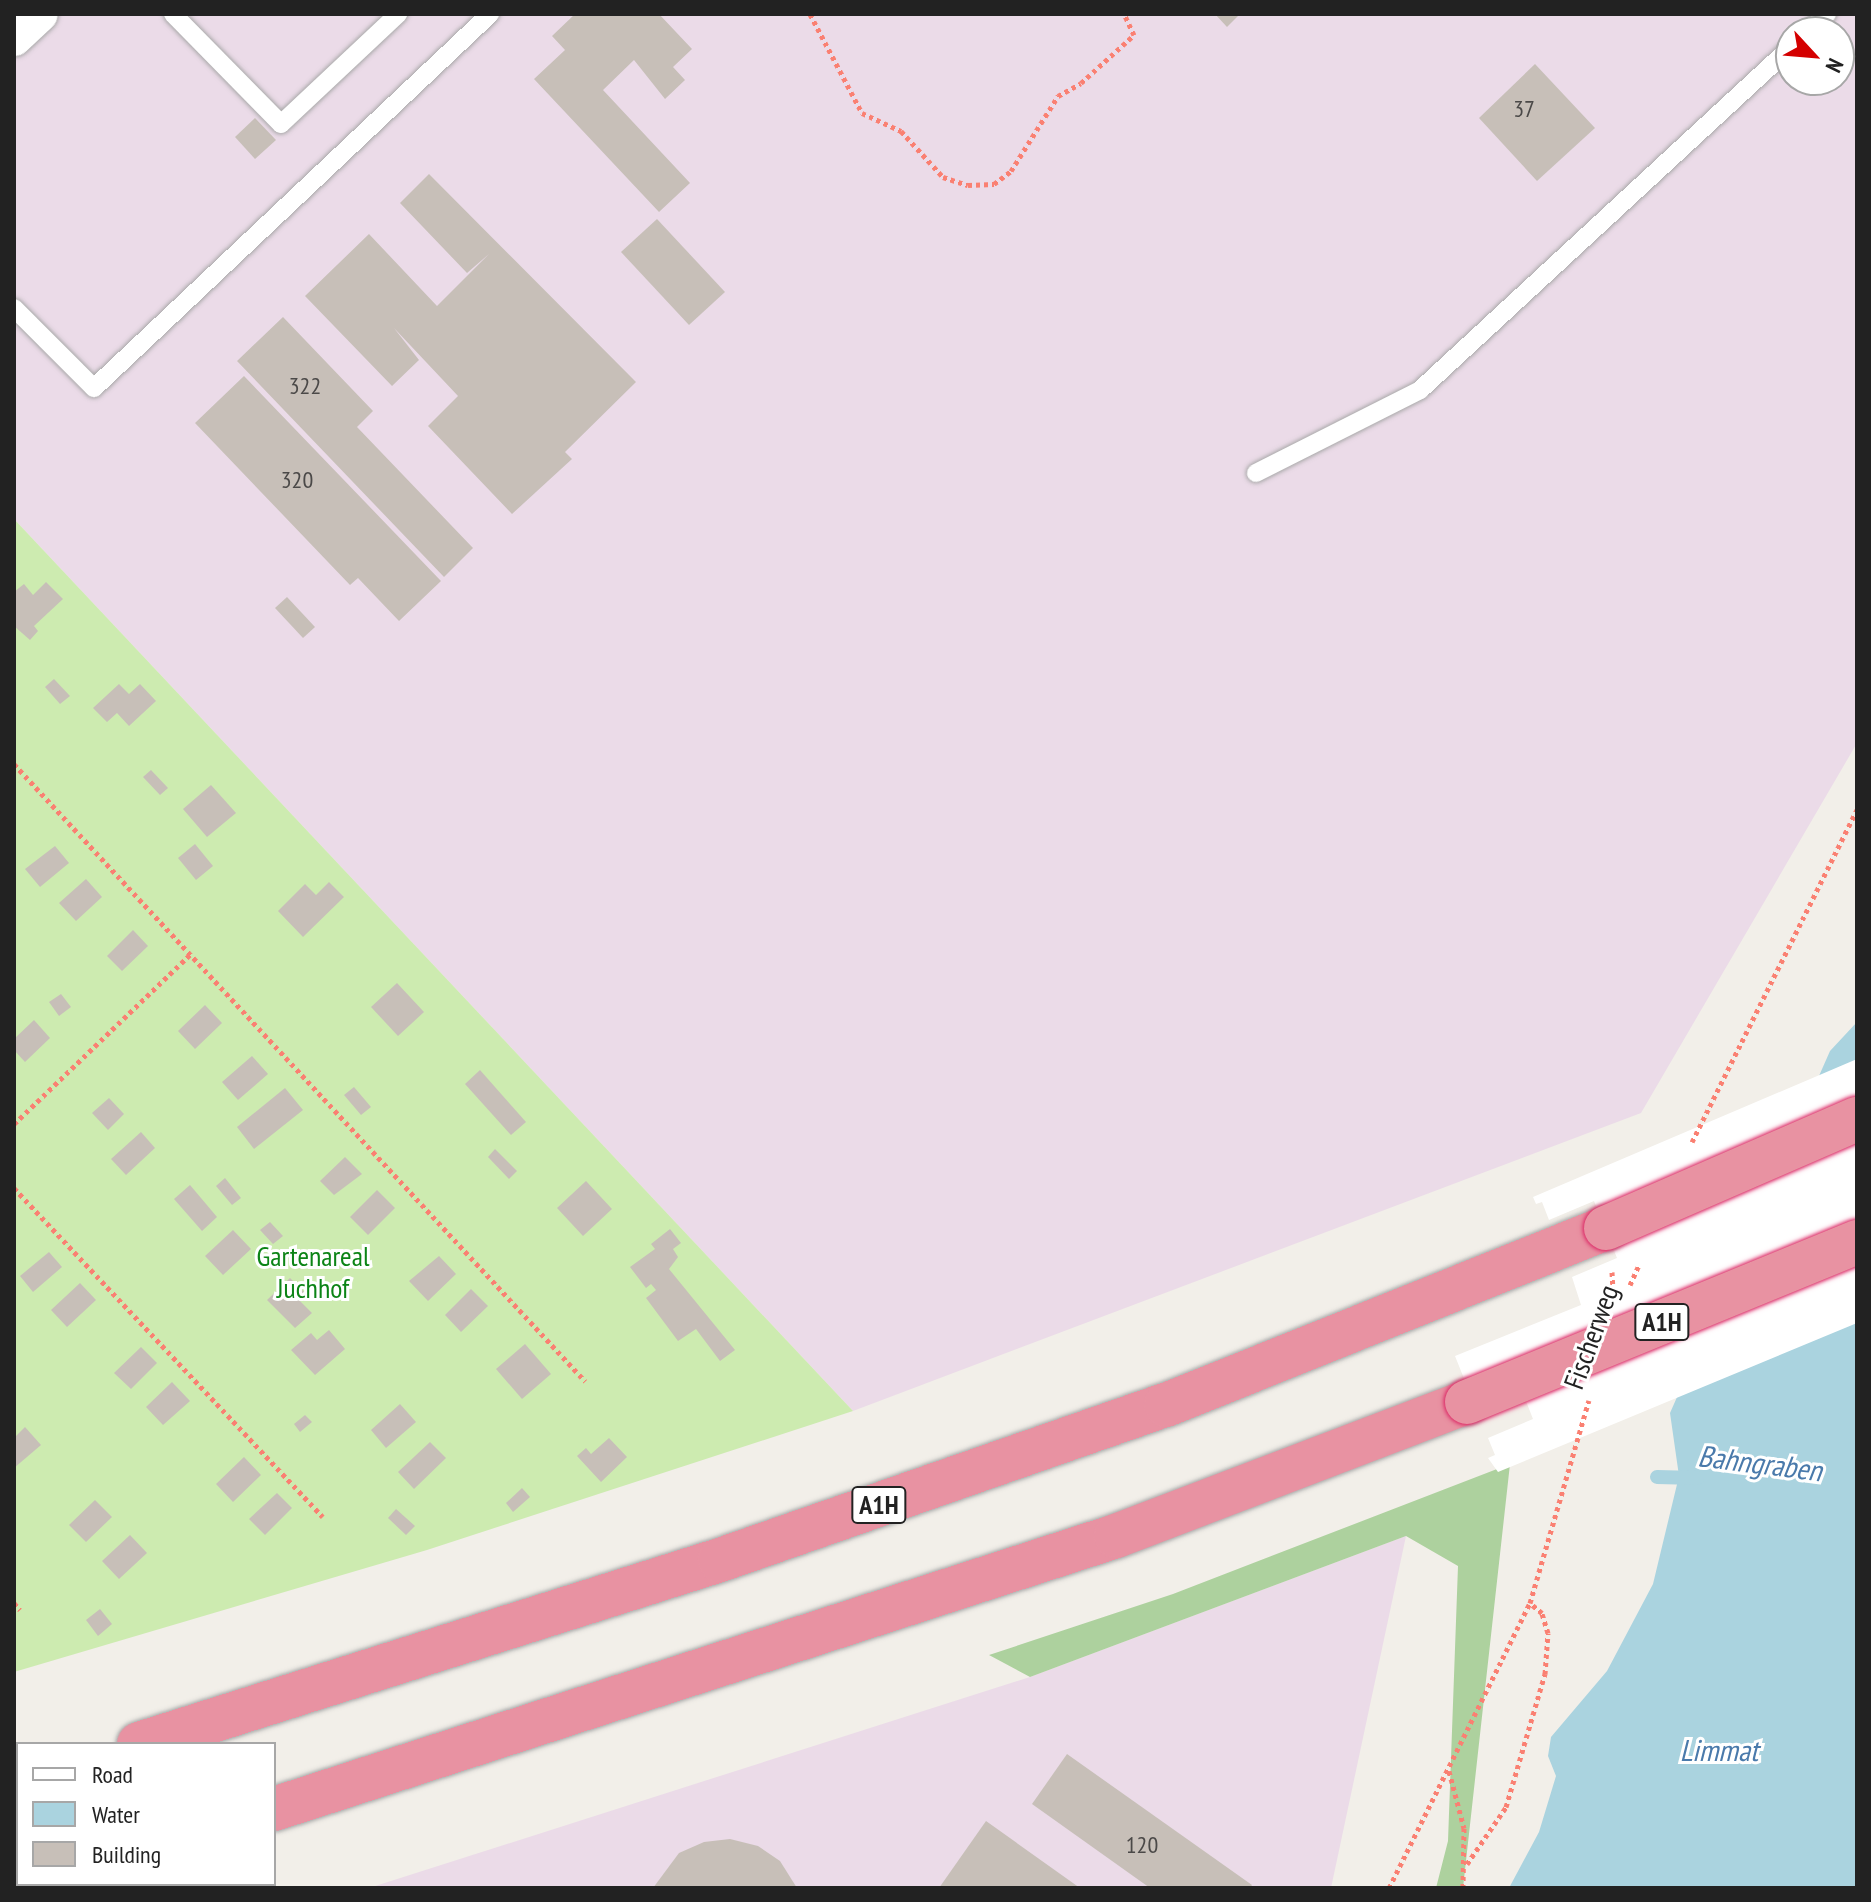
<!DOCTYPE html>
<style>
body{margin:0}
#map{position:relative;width:1871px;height:1902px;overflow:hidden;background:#f2efe9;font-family:"PT Sans Narrow",sans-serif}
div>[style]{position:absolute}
.industrial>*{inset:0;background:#ebdbe8}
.grass>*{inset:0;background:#cdebb0}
.forest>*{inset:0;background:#add19e}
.water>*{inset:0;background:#aad3df}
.pier>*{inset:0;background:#fff}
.stream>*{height:14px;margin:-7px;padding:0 7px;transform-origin:7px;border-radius:7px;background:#aad3df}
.building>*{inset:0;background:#c7bfb8}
.path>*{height:5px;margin-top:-2.5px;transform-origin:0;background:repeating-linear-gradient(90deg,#fa8072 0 4px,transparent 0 8px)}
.roads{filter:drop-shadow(0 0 2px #a9a9a9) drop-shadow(0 0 2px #a9a9a9)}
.service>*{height:18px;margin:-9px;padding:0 9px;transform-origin:9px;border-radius:9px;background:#fff}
.minor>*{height:36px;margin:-18px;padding:0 18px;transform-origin:18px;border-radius:18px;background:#fff}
.motorway>*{height:44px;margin:-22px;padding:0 22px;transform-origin:22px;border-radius:22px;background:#e892a2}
.bridges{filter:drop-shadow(0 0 2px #dc2a67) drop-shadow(0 0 2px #dc2a67)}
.motorway-bridge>*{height:44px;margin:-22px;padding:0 22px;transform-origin:22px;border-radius:22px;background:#e892a2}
span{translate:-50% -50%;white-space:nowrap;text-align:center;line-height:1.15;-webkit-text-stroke:6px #fff;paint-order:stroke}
.number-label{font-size:24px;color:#4b4948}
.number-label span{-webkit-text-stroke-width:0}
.shield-label span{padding:2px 6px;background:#fff;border:2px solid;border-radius:6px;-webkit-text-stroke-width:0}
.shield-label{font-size:26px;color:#222;font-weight:700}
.park-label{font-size:28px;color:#0c8416}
.street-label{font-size:28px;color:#222}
.water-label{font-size:30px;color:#4a7aab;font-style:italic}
.frame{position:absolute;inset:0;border:16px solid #222;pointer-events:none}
.legend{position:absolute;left:16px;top:1742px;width:260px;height:144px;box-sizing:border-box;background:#fff;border:2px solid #a7a7a7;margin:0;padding:10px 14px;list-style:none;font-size:24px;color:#222}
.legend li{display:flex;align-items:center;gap:16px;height:40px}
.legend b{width:40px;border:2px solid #a7a7a7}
.north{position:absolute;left:1775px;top:16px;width:80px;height:80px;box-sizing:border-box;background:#fff;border:2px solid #a7a7a7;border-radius:50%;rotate:116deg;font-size:22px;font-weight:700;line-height:32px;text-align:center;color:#222}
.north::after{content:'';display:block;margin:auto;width:28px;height:36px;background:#d40000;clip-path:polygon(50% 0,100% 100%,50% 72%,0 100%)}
</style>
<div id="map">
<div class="industrial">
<div style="clip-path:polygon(evenodd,14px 14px,1857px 14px,1857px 743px,1641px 1113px,853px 1411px,14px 519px,14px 14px,1791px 32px,1839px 32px,1839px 80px,1791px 80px,1791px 32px)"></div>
<div style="clip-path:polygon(1406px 1536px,1331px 1888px,369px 1888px,1030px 1677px)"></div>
</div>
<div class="grass">
<div style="clip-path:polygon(14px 519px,853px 1411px,427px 1550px,14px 1672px)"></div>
</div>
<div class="forest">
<div style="clip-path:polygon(1510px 1464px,1463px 1888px,1436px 1888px,1448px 1841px,1458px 1566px,1406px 1536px,1030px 1677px,989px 1655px,1173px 1594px)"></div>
</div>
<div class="water">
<div style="clip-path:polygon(1857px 1022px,1857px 1888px,1509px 1888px,1539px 1832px,1556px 1776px,1548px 1756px,1551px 1737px,1607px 1671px,1653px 1584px,1679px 1476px,1670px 1413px,1830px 1051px)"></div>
</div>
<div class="pier">
<div style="clip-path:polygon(1857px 1059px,1857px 1323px,1498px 1472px,1488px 1458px,1495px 1455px,1488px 1438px,1533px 1419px,1511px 1363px,1465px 1381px,1455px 1356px,1581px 1305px,1572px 1277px,1617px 1258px,1594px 1201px,1549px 1220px,1542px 1202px,1536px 1204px,1533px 1197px)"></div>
</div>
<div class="stream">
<div style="left:1657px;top:1477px;width:40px;rotate:1.4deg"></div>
</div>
<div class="building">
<div style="clip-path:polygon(575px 14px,659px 14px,692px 49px,673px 67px,685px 80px,665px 99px,634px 60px,603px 90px,690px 183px,659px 212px,534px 79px,565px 50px,552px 36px)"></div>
<div style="clip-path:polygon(1215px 14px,1240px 14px,1227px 27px)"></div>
<div style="clip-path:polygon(1535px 64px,1595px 128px,1537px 181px,1479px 118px)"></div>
<div style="clip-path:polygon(255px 118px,276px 140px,255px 159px,235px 137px)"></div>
<div style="clip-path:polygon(429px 174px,636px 382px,565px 452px,572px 459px,512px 514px,428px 426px,458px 396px,394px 328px,419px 360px,392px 386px,305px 296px,369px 234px,437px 306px,489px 254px,467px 273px,400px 203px)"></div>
<div style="clip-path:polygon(657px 219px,725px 292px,689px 325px,621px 252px)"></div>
<div style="clip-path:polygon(283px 317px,373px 411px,357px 427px,473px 548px,444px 577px,237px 361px)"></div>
<div style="clip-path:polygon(244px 376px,441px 581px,399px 621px,358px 578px,350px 585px,195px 423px)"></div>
<div style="clip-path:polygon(46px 582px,63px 599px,34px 626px,38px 631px,30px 640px,14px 626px,14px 592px,24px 584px,33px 595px)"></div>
<div style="clip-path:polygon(287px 597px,315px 627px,303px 638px,275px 608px)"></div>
<div style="clip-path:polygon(54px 679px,70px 696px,60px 704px,45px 687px)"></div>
<div style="clip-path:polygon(119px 684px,129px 694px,140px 684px,156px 701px,129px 726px,117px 713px,107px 722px,93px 708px)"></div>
<div style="clip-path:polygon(151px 770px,168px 788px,160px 795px,143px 777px)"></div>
<div style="clip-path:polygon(211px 785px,236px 813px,207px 837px,183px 809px)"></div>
<div style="clip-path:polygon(195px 844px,213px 866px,196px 880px,178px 858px)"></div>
<div style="clip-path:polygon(55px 846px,69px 863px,40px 887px,25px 869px)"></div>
<div style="clip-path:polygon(86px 879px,102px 897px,76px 921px,59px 903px)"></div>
<div style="clip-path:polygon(329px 882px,344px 897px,303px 937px,278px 911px,305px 884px,316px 895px)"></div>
<div style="clip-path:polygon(133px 930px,148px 946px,122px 971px,107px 956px)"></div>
<div style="clip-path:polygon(397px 983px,424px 1012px,398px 1036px,371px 1007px)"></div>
<div style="clip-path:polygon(61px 994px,71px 1007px,59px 1016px,49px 1002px)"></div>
<div style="clip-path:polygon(205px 1005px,222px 1023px,195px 1049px,178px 1031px)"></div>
<div style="clip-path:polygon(34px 1020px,50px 1038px,25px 1062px,14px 1050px,14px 1039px)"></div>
<div style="clip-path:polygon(252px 1056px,268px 1074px,238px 1100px,222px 1082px)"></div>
<div style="clip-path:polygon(480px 1070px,526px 1122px,511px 1135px,465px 1084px)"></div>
<div style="clip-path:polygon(354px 1087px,371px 1107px,361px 1115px,344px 1095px)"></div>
<div style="clip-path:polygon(285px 1088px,303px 1110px,254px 1149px,237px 1127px)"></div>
<div style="clip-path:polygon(109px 1098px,124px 1114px,108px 1130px,92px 1113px)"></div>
<div style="clip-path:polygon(141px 1132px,155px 1148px,126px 1175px,111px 1159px)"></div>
<div style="clip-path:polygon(495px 1149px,517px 1171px,509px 1179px,488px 1157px)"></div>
<div style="clip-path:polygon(345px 1157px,362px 1174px,334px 1195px,320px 1181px)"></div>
<div style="clip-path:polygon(225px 1178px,241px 1198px,232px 1205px,216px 1186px)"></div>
<div style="clip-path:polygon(586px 1181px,612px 1209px,583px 1236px,557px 1208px)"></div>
<div style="clip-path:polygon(190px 1185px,217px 1217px,202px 1231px,174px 1199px)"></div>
<div style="clip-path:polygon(377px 1190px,395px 1208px,368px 1235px,350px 1217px)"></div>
<div style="clip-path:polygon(270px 1222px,283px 1236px,273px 1244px,260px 1230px)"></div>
<div style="clip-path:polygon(670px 1229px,681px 1243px,673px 1249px,678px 1257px,669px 1269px,735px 1350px,720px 1361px,696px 1329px,678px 1341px,646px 1298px,656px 1290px,651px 1284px,646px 1288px,630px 1267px,655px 1249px,651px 1244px)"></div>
<div style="clip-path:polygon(233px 1230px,251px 1249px,223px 1275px,205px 1256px)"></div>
<div style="clip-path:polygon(49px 1252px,62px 1267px,33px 1292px,20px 1276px)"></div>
<div style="clip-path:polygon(439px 1256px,456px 1274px,428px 1301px,409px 1281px)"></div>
<div style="clip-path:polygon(290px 1278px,306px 1294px,299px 1300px,312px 1313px,295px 1328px,267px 1300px)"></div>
<div style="clip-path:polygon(80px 1283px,96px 1300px,67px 1327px,51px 1310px)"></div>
<div style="clip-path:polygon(471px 1289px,488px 1306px,461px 1332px,445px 1315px)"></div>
<div style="clip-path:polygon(329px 1330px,345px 1349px,315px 1375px,291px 1350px,311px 1333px,317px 1340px)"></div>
<div style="clip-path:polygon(525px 1344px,551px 1374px,522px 1399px,496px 1369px)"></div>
<div style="clip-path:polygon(141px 1347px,157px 1363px,131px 1389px,114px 1373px)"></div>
<div style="clip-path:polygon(172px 1382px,190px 1401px,163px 1425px,146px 1407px)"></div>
<div style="clip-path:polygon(400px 1404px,416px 1422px,386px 1448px,371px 1430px)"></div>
<div style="clip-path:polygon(305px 1415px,312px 1422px,300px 1432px,294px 1424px)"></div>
<div style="clip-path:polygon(25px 1427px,41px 1445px,14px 1468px,14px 1438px)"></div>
<div style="clip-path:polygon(609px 1438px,627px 1457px,601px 1482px,577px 1456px,586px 1448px,591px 1454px)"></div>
<div style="clip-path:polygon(430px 1442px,446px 1458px,414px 1489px,398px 1472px)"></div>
<div style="clip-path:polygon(244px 1457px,261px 1475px,233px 1502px,216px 1484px)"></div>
<div style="clip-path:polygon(522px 1488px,530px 1497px,513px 1512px,506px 1503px)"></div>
<div style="clip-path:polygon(277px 1493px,292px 1508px,265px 1535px,249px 1519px)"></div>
<div style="clip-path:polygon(95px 1500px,112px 1517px,86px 1542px,69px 1525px)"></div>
<div style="clip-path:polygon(396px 1509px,415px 1526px,406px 1535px,388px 1518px)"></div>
<div style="clip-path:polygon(130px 1535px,147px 1553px,119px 1579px,102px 1561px)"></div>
<div style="clip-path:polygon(100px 1609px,112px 1624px,98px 1636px,86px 1620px)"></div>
<div style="clip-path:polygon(1067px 1754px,1252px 1885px,1250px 1888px,1150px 1888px,1032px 1804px)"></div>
<div style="clip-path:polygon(986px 1821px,1080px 1888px,939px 1888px)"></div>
<div style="clip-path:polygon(730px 1839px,758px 1846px,780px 1861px,797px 1888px,653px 1888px,679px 1853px,704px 1842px)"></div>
</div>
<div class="path">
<div style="left:810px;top:14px;width:112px;rotate:62.3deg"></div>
<div style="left:862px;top:113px;width:43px;rotate:24.8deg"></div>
<div style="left:901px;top:131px;width:62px;rotate:47.6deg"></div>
<div style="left:943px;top:177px;width:26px;rotate:18deg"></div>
<div style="left:968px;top:185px;width:26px;rotate:-2deg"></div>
<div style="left:994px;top:184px;width:21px;rotate:-37deg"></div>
<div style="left:1011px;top:171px;width:89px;rotate:-57.9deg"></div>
<div style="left:1058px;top:96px;width:26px;rotate:-29deg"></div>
<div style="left:1081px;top:83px;width:72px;rotate:-42.2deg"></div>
<div style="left:1134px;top:35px;width:23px;rotate:-115deg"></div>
<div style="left:14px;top:764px;width:841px;rotate:47.22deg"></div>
<div style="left:14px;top:1124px;width:247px;rotate:-43.9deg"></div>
<div style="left:1692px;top:1142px;width:371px;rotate:-63.6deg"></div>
<div style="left:14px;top:1188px;width:451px;rotate:46.8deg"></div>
<div style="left:1612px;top:1272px;width:22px;rotate:87deg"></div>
<div style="left:1630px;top:1285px;width:22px;rotate:-66deg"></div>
<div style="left:14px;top:1603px;width:9px;rotate:49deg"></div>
<div style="left:1449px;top:1771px;width:59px;rotate:75.3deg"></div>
<div style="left:1464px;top:1828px;width:60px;rotate:91deg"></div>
<div style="left:1467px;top:1864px;width:69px;rotate:-55.6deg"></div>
<div style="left:1506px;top:1807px;width:139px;rotate:-73.7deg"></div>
<div style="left:1545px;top:1674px;width:41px;rotate:-85.8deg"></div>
<div style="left:1548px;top:1633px;width:21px;rotate:-107deg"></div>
<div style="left:1542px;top:1613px;width:16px;rotate:-140deg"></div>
<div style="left:1389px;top:1888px;width:318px;rotate:-63.7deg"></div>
<div style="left:1530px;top:1603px;width:211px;rotate:-73.8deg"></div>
</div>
<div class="roads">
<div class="service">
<div style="left:173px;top:14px;width:154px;rotate:45.5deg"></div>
<div style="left:281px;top:124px;width:161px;rotate:-43.2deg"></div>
<div style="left:1807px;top:32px;width:27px;rotate:-42deg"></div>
<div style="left:14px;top:308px;width:113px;rotate:45deg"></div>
<div style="left:94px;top:388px;width:545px;rotate:-43.36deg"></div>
<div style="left:1256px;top:473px;width:184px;rotate:-26.8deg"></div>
<div style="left:1420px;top:390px;width:505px;rotate:-42.75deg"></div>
</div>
<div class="minor">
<div style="left:14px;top:38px;width:35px;rotate:-43deg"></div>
</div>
<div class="motorway">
<div style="left:139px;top:1744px;width:609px;rotate:-17.57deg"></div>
<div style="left:720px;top:1560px;width:472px;rotate:-19.2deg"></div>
<div style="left:1166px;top:1405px;width:474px;rotate:-21.9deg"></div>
<div style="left:14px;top:1784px;width:4px;rotate:-27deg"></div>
<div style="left:274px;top:1809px;width:885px;rotate:-17.96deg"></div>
<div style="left:1116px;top:1536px;width:376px;rotate:-20.9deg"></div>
<div style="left:23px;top:1888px;width:14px;rotate:-17deg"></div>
</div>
</div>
<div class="bridges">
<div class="motorway-bridge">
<div style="left:1606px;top:1228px;width:274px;rotate:-23.5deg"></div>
<div style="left:1467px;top:1402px;width:422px;rotate:-22.3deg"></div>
</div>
</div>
<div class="number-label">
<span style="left:1524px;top:109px">37</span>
<span style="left:305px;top:386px">322</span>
<span style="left:297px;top:480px">320</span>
<span style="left:1142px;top:1845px">120</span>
</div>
<div class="shield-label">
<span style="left:1662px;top:1322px">A1H</span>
<span style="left:879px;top:1505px">A1H</span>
</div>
<div class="park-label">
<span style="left:313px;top:1272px">Gartenareal<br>Juchhof</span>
</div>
<div class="street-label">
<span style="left:1591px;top:1337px;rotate:-70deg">Fischerweg</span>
</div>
<div class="water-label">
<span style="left:1760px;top:1463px;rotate:7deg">Bahngraben</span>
<span style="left:1719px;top:1750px">Limmat</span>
</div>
<div class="frame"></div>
<ul class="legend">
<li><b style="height:10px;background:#fff"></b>Road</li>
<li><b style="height:22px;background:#aad3df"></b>Water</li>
<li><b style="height:22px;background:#c7bfb8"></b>Building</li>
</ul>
<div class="north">N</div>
</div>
